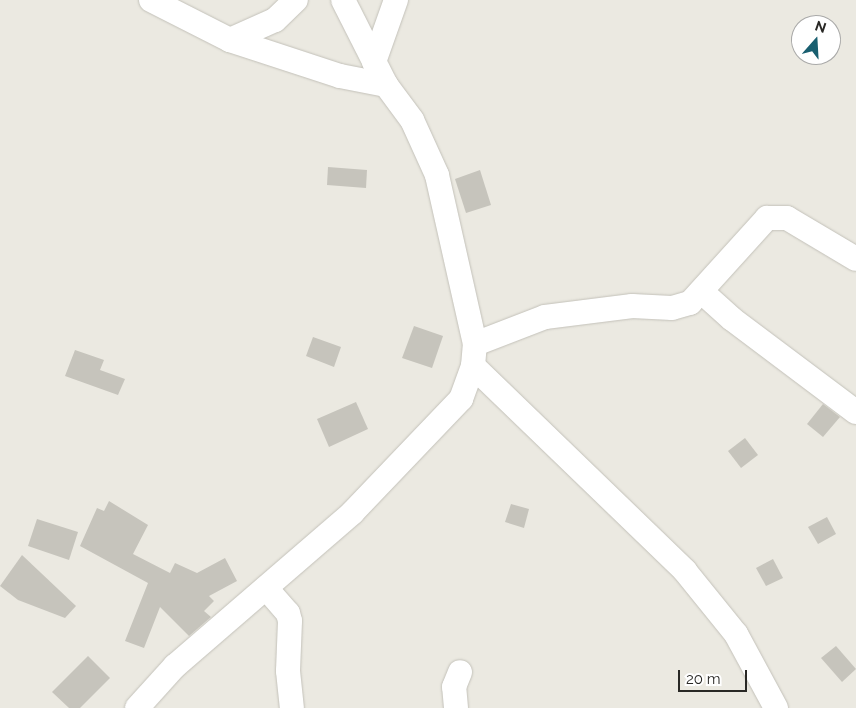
<!DOCTYPE html>
<style>
body{margin:0}
#map{position:relative;width:856px;height:708px;overflow:hidden;background:#ebe9e1;font-family:Raleway,sans-serif}
div>[style]{position:absolute}
.building>*{inset:0;background:#c6c4bc}
.roads{filter:drop-shadow(0 0 1px #c3c1b9) drop-shadow(0 0 1px #c3c1b9)}
.street>*{height:24px;margin:-12px;padding:0 12px;transform-origin:12px;border-radius:12px;background:#fff}
span{translate:-50% -50%;white-space:nowrap;text-align:center;line-height:1.15;-webkit-text-stroke:4px #fff;paint-order:stroke}
.north{position:absolute;left:791px;top:15px;width:50px;height:50px;box-sizing:border-box;background:#fff;border:1px solid #a9a9a8;border-radius:50%;rotate:19deg;font-size:14px;font-weight:700;line-height:20px;text-align:center;color:#292825}
.north::after{content:'';display:block;margin:auto;width:18px;height:22px;background:#195f70;clip-path:polygon(50% 0,100% 100%,50% 72%,0 100%)}
.scale{position:absolute;left:678px;top:670px;width:69px;height:22px;box-sizing:border-box;border:2px solid #292825;border-top:0;padding-left:6px;font-size:15px;line-height:18px;white-space:nowrap;color:#292825;-webkit-text-stroke:4px #fff;paint-order:stroke}
</style>
<div id="map">
<div class="building">
<div style="clip-path:polygon(328px 167px,367px 170px,366px 188px,327px 185px)"></div>
<div style="clip-path:polygon(480px 170px,491px 205px,466px 213px,455px 179px)"></div>
<div style="clip-path:polygon(414px 326px,443px 336px,432px 368px,402px 358px)"></div>
<div style="clip-path:polygon(313px 337px,341px 347px,334px 367px,306px 356px)"></div>
<div style="clip-path:polygon(75px 350px,104px 360px,100px 370px,125px 379px,118px 395px,65px 376px)"></div>
<div style="clip-path:polygon(356px 402px,368px 429px,329px 447px,317px 419px)"></div>
<div style="clip-path:polygon(823px 404px,840px 417px,823px 437px,807px 424px)"></div>
<div style="clip-path:polygon(745px 438px,758px 455px,741px 468px,728px 451px)"></div>
<div style="clip-path:polygon(109px 501px,148px 525px,133px 554px,170px 573px,175px 563px,197px 573px,225px 558px,237px 581px,209px 596px,214px 601px,204px 611px,211px 617px,189px 636px,160px 607px,144px 648px,125px 641px,148px 583px,80px 546px,97px 508px,104px 511px)"></div>
<div style="clip-path:polygon(511px 504px,529px 509px,524px 528px,505px 522px)"></div>
<div style="clip-path:polygon(827px 517px,836px 534px,818px 544px,808px 527px)"></div>
<div style="clip-path:polygon(37px 519px,78px 532px,69px 560px,28px 546px)"></div>
<div style="clip-path:polygon(22px 555px,76px 606px,65px 618px,18px 600px,0 586px)"></div>
<div style="clip-path:polygon(773px 559px,783px 578px,766px 586px,756px 568px)"></div>
<div style="clip-path:polygon(836px 646px,856px 669px,842px 682px,821px 658px)"></div>
<div style="clip-path:polygon(88px 656px,110px 678px,80px 708px,69px 708px,52px 692px)"></div>
</div>
<div class="roads">
<div class="street">
<div style="left:151px;top:0;width:89px;rotate:26.9deg"></div>
<div style="left:230px;top:40px;width:116px;rotate:18.1deg"></div>
<div style="left:340px;top:76px;width:47px;rotate:11.1deg"></div>
<div style="left:230px;top:40px;width:49px;rotate:-24deg"></div>
<div style="left:275px;top:20px;width:29px;rotate:-44deg"></div>
<div style="left:374px;top:62px;width:66px;rotate:-70.5deg"></div>
<div style="left:702px;top:292px;width:40px;rotate:42deg"></div>
<div style="left:732px;top:319px;width:155px;rotate:36.9deg"></div>
<div style="left:475px;top:344px;width:75px;rotate:-21.1deg"></div>
<div style="left:545px;top:317px;width:88px;rotate:-7.2deg"></div>
<div style="left:632px;top:306px;width:40px;rotate:2.9deg"></div>
<div style="left:672px;top:308px;width:19px;rotate:-16deg"></div>
<div style="left:690px;top:303px;width:115px;rotate:-47.8deg"></div>
<div style="left:767px;top:218px;width:20px"></div>
<div style="left:787px;top:218px;width:80px;rotate:30.7deg"></div>
<div style="left:473px;top:366px;width:295px;rotate:44deg"></div>
<div style="left:685px;top:571px;width:81px;rotate:51deg"></div>
<div style="left:736px;top:634px;width:84px;rotate:61.6deg"></div>
<div style="left:266px;top:588px;width:33px;rotate:49deg"></div>
<div style="left:288px;top:613px;width:8px;rotate:76deg"></div>
<div style="left:290px;top:621px;width:50px;rotate:92.3deg"></div>
<div style="left:288px;top:671px;width:37px;rotate:84deg"></div>
<div style="left:137px;top:708px;width:57px;rotate:-47.9deg"></div>
<div style="left:175px;top:666px;width:234px;rotate:-40.8deg"></div>
<div style="left:352px;top:513px;width:158px;rotate:-46.3deg"></div>
<div style="left:461px;top:399px;width:35px;rotate:-70deg"></div>
<div style="left:473px;top:366px;width:22px;rotate:-85deg"></div>
<div style="left:475px;top:344px;width:173px;rotate:-102.7deg"></div>
<div style="left:437px;top:175px;width:60px;rotate:-114.4deg"></div>
<div style="left:412px;top:120px;width:44px;rotate:-126.6deg"></div>
<div style="left:386px;top:85px;width:95px;rotate:-116.8deg"></div>
<div style="left:456px;top:708px;width:21px;rotate:-95deg"></div>
<div style="left:454px;top:687px;width:16px;rotate:-68deg"></div>
</div>
</div>
<div class="north">N</div>
<div class="scale">20 m</div>
</div>
